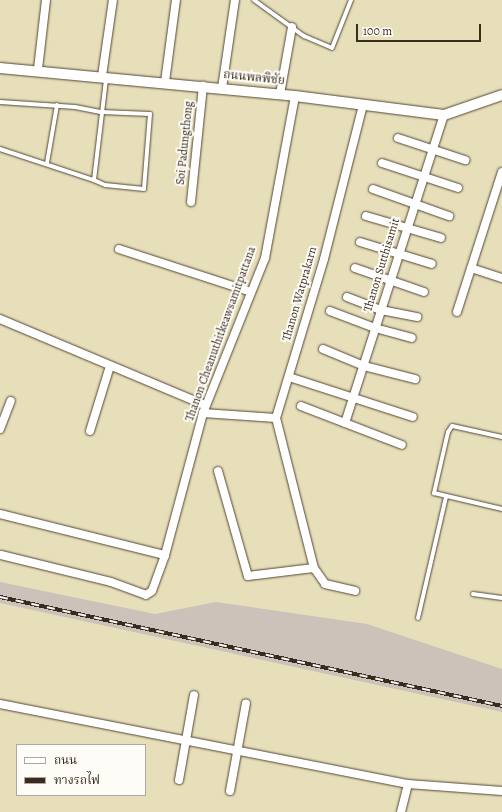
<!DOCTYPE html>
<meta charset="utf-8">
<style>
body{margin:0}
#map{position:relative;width:502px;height:812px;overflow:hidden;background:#e6dfba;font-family:Alegreya,"Noto Serif Thai",serif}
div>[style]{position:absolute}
.industrial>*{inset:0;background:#ccc2b9}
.roads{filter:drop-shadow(0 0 1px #554535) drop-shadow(0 0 1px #554535)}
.service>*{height:4px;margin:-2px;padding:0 2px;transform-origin:2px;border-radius:2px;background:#fff}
.minor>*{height:8px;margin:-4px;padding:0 4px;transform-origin:4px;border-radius:4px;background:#fff}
.tertiary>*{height:10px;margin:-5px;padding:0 5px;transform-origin:5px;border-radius:5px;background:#fff}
.rail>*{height:4px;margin-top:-2px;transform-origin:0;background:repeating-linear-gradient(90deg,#fdfcf7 0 8px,#3b2a1e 0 16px);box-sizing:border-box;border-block:1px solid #3b2a1e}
span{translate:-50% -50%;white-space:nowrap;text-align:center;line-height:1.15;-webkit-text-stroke:4px #fdfcf7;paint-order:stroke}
.street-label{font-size:12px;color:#3b2a1e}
.legend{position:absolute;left:16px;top:744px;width:130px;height:52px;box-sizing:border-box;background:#fdfcf7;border:1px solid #afa8a0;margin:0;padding:5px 7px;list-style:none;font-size:12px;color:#3b2a1e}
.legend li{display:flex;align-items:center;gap:8px;height:20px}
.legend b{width:20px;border:1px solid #afa8a0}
.scale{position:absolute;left:356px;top:24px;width:125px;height:18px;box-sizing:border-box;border:2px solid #3b2a1e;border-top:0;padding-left:5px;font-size:12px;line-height:14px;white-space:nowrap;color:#3b2a1e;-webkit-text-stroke:3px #fdfcf7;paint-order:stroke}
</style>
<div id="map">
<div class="industrial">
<div style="clip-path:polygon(0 582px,155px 614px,216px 602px,367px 624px,502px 669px,502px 712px,0 603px)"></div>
</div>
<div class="roads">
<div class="service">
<div style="left:254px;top:0;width:62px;rotate:35.8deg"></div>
<div style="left:304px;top:36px;width:30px;rotate:23deg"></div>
<div style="left:332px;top:48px;width:52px;rotate:-68.4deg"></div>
<div style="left:0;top:102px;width:75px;rotate:3.8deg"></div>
<div style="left:75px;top:107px;width:26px;rotate:11deg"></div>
<div style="left:101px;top:112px;width:49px;rotate:2.3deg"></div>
<div style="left:150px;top:114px;width:75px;rotate:94.6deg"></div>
<div style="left:144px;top:189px;width:39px;rotate:-174deg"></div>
<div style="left:105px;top:185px;width:12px;rotate:-156deg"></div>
<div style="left:0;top:149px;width:99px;rotate:18.3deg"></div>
<div style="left:94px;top:180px;width:102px;rotate:-83.2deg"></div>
<div style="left:47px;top:163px;width:59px;rotate:-80.2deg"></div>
<div style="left:502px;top:437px;width:51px;rotate:-167.6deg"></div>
<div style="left:452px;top:426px;width:7px;rotate:124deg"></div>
<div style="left:448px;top:432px;width:63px;rotate:102.9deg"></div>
<div style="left:434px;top:493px;width:70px;rotate:13.2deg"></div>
<div style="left:473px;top:594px;width:29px;rotate:8deg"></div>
<div style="left:418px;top:618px;width:124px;rotate:-77deg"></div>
</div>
<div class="minor">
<div style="left:38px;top:69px;width:69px;rotate:-83.4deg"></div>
<div style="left:102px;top:76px;width:77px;rotate:-81.8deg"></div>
<div style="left:165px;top:82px;width:83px;rotate:-82.4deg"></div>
<div style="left:222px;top:88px;width:89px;rotate:-81.6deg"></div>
<div style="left:280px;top:94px;width:68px;rotate:-79.8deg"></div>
<div style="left:398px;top:138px;width:71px;rotate:18.2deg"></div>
<div style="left:382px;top:163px;width:80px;rotate:18.2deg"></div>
<div style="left:373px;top:189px;width:81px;rotate:19.6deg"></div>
<div style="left:191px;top:202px;width:117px;rotate:-84.1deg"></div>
<div style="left:366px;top:216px;width:78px;rotate:16.3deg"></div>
<div style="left:360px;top:242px;width:75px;rotate:17deg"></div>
<div style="left:119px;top:249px;width:139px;rotate:18deg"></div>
<div style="left:355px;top:268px;width:73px;rotate:19.2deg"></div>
<div style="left:471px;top:268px;width:33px;rotate:18deg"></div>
<div style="left:347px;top:297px;width:36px;rotate:21deg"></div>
<div style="left:381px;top:310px;width:37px;rotate:11deg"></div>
<div style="left:330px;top:311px;width:48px;rotate:20.7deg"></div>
<div style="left:375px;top:328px;width:38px;rotate:15deg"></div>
<div style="left:457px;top:312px;width:147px;rotate:-72.2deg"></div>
<div style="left:0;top:319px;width:222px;rotate:22.8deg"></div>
<div style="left:323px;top:349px;width:44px;rotate:22.5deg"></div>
<div style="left:364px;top:366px;width:53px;rotate:14.3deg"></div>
<div style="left:289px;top:377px;width:130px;rotate:17.9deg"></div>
<div style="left:301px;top:406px;width:108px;rotate:21.1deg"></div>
<div style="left:203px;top:413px;width:73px;rotate:3.9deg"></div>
<div style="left:276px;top:418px;width:166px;rotate:-73.2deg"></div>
<div style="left:324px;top:259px;width:159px;rotate:-75.8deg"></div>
<div style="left:276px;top:418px;width:155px;rotate:75.8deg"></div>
<div style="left:314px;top:568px;width:19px;rotate:55deg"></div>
<div style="left:325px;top:584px;width:31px;rotate:13deg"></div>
<div style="left:345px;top:423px;width:324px;rotate:-72.2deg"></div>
<div style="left:0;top:429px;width:30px;rotate:-69deg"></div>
<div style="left:90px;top:431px;width:68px;rotate:-72.9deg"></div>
<div style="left:218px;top:471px;width:109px;rotate:74.1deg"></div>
<div style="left:248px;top:576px;width:66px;rotate:-6.9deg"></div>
<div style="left:0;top:514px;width:170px;rotate:14deg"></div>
<div style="left:1px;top:555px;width:113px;rotate:13.8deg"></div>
<div style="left:111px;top:582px;width:37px;rotate:20deg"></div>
<div style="left:146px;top:595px;width:7px;rotate:-34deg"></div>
<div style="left:152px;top:591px;width:38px;rotate:-70deg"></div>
<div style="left:165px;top:555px;width:147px;rotate:-75deg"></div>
<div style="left:203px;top:413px;width:167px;rotate:-68.2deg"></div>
<div style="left:265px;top:258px;width:165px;rotate:-79.5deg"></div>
<div style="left:0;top:704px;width:416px;rotate:11.1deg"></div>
<div style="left:408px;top:784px;width:94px;rotate:4.3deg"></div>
<div style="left:179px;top:780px;width:86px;rotate:-80deg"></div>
<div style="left:230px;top:791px;width:89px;rotate:-79.7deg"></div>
<div style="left:401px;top:812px;width:29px;rotate:-76deg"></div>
</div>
<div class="tertiary">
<div style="left:0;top:68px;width:296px;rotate:5.4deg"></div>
<div style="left:295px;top:96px;width:150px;rotate:7.3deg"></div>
<div style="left:444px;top:115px;width:61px;rotate:-19deg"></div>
</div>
</div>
<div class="rail">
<div style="left:0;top:597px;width:514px;rotate:12.25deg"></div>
</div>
<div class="street-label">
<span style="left:254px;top:78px;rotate:6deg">ถนนพลพิชัย</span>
<span style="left:185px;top:143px;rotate:-84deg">Soi Padungthong</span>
<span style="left:382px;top:265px;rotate:-73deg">Thanon Sutthisamit</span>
<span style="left:300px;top:294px;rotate:-74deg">Thanon Watprakarn</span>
<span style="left:221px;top:334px;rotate:-70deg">Thanon Cheanuthitkeawsamitpattana</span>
</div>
<ul class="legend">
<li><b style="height:5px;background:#fff"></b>ถนน</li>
<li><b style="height:5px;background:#3b2a1e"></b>ทางรถไฟ</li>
</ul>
<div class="scale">100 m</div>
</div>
